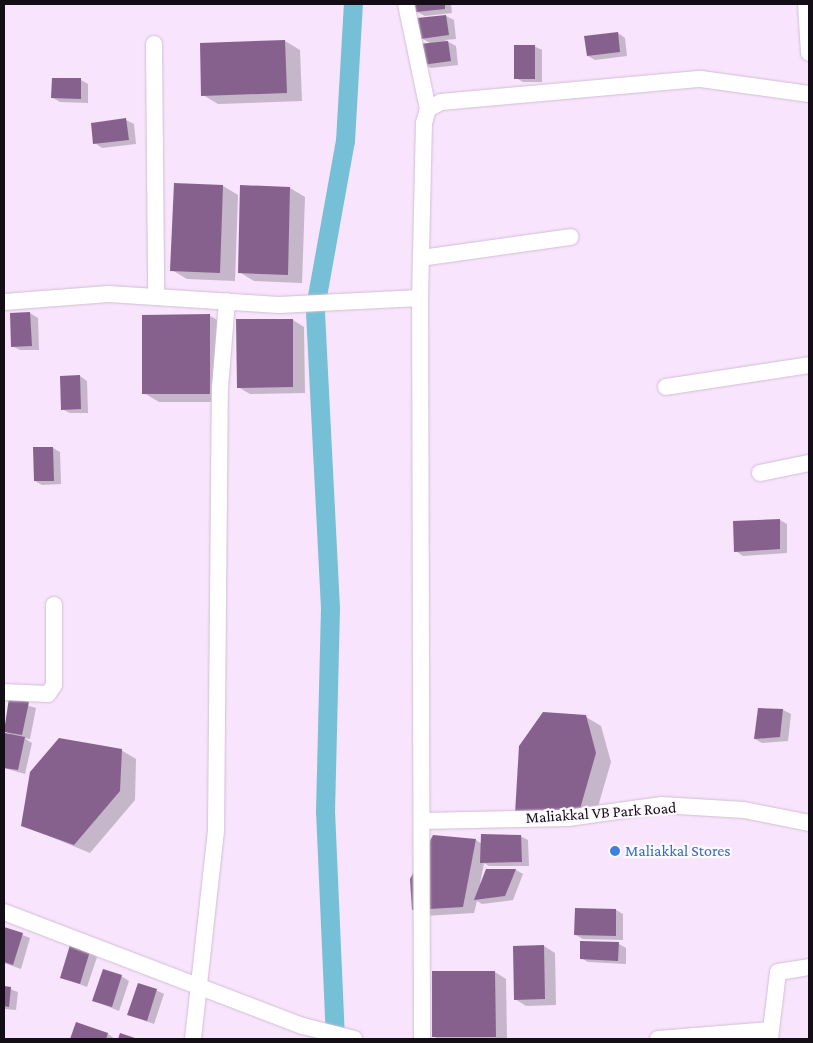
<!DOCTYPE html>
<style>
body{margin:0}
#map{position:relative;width:813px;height:1043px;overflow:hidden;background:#f8e4fc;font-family:"Crimson Pro",serif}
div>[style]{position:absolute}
.shadow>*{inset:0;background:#0003}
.canal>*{height:19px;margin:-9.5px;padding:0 9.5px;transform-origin:9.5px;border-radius:9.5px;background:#75c0d6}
.building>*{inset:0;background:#86618e}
.roads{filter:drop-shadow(0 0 1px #d1bdd4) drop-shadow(0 0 1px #d1bdd4)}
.street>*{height:16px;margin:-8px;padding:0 8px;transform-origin:8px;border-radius:8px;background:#fff}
.dots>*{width:14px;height:14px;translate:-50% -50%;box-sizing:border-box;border:2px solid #fcf8fc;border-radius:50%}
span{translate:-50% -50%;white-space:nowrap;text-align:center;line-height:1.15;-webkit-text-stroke:4.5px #fcf8fc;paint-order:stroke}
.street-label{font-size:16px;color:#130d15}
.shop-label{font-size:16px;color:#366cbe}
.left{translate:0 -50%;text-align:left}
.frame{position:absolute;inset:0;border:5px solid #130d15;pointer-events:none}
</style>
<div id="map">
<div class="shadow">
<div style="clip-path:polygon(416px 4px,451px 4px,452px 13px,425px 16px,417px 12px)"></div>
<div style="clip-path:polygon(446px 16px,454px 20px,456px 39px,445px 40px,456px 46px,458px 65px,431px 68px,423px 64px,432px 44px,421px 38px)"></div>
<div style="clip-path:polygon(618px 33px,625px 38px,627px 56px,595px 60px,588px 56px)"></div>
<div style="clip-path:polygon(285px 41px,300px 50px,302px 101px,218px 104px,203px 95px)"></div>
<div style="clip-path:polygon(534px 46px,542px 50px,542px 82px,523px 82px,516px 78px)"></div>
<div style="clip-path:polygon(81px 80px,88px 84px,88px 103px,60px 102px,53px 98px)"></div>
<div style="clip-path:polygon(126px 120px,134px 124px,136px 144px,102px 148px,95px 143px)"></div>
<div style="clip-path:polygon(175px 184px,223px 186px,238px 195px,235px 281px,187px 279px,172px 270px)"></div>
<div style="clip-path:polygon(242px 187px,290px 188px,305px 197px,302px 283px,254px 281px,239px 272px)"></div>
<div style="clip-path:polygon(30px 313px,38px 318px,39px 350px,20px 350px,12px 346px,12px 314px)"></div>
<div style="clip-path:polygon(210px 316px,225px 324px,225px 402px,159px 402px,144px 393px)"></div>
<div style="clip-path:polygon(293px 320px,304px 327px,305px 393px,250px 394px,238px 387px)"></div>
<div style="clip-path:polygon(80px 376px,87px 381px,88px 413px,70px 413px,62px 409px)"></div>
<div style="clip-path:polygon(53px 448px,60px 452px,61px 484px,42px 485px,35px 481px)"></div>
<div style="clip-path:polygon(780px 520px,787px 524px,787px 553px,743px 556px,736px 551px)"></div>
<div style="clip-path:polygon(10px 700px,36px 708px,30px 739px,24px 738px,32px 743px,25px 774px,4px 768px,6px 735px,12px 736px,4px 730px)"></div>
<div style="clip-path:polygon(759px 709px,783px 710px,791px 714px,788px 741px,762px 743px,755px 739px)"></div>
<div style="clip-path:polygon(586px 717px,601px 726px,611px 762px,595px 817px,532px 822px)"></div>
<div style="clip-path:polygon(121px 750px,136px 759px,135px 800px,90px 853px,22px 825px)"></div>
<div style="clip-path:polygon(520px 836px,528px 840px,529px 866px,489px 866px,484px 863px,480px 884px,516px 870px,523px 874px,513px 900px,482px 904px,477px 901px,474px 913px,424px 916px,413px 910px,476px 840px,482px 844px)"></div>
<div style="clip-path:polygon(616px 910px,623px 914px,623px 940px,583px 939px,576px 935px)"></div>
<div style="clip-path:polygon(5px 928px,30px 938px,21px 969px,4px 963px)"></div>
<div style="clip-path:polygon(619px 944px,626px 948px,626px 964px,588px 962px,581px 958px)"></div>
<div style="clip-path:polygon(544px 946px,555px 953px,556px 1005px,526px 1006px,515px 999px)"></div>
<div style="clip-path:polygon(89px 952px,97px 957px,87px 987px,61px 977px)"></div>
<div style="clip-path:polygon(495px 972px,506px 979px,507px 1039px,438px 1039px,433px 1036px)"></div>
<div style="clip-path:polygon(121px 976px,129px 981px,119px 1011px,94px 1001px)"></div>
<div style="clip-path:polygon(4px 987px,18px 992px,16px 1010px,4px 1009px)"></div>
<div style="clip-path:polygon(156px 990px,164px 994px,154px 1024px,129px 1015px)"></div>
<div style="clip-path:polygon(77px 1023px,108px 1034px,115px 1039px,71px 1039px)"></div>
</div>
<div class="canal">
<div style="left:335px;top:1039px;width:227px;rotate:-92.5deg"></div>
<div style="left:325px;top:812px;width:204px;rotate:-88.6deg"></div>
<div style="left:330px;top:608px;width:301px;rotate:-92.9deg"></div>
<div style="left:315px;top:307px;width:169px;rotate:-79.8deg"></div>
<div style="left:345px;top:141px;width:137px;rotate:-86.7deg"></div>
</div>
<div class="building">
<div style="clip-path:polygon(415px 4px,445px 4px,445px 9px,416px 12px)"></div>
<div style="clip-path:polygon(446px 15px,449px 35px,420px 39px,417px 18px)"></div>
<div style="clip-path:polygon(618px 32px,620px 52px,587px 56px,584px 36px)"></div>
<div style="clip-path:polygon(285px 40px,287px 93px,201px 96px,200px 43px)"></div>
<div style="clip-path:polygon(448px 41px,451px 61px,422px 65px,419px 44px)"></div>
<div style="clip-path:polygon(514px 45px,535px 45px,535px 79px,514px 79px)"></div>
<div style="clip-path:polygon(52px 78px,81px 78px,81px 99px,51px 98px)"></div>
<div style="clip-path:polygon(126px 118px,129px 140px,93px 144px,91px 123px)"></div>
<div style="clip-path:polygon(174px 183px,223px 185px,220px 273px,170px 271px)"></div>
<div style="clip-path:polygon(240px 185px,290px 187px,288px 275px,238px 273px)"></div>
<div style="clip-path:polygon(30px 312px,32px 346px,11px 347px,10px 313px)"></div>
<div style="clip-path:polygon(210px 314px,210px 394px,142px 394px,142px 315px)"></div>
<div style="clip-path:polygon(236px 319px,293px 319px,293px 387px,237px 388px)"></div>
<div style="clip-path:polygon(80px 375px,81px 409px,61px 410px,60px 376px)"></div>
<div style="clip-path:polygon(33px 447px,53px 447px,54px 481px,34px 481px)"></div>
<div style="clip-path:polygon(780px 519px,780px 549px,734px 552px,733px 521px)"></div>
<div style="clip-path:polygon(9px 698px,29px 702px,22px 735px,4px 732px)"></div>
<div style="clip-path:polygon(758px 708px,783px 709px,780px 737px,754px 739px)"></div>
<div style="clip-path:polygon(543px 712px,586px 715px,596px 753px,580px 809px,515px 814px,519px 746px)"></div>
<div style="clip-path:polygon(5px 733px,25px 737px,18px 770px,4px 768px)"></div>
<div style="clip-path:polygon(59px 738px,122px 749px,120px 791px,74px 845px,21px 826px,30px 772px)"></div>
<div style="clip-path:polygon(481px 834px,521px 835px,522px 862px,480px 863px)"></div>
<div style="clip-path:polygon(433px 835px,476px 839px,463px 907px,412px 910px,410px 879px)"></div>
<div style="clip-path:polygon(486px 869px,516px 869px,505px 896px,474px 900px)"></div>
<div style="clip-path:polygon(575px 908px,616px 909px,616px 936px,574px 935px)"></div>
<div style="clip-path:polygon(4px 927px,23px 933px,13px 965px,4px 962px)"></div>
<div style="clip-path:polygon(580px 941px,619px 942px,618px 961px,580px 959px)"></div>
<div style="clip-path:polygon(70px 945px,90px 951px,80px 984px,60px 978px)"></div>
<div style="clip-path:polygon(544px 945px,545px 999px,514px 1000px,513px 946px)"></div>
<div style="clip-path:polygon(103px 969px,122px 975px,112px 1007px,92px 1001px)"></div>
<div style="clip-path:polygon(432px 971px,495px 971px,496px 1037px,432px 1037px)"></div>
<div style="clip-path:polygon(138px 983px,157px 989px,147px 1021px,127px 1015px)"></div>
<div style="clip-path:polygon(4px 986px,11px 987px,9px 1007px,4px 1006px)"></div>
<div style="clip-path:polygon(76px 1022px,108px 1033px,106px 1039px,70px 1039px)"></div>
<div style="clip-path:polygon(120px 1033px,138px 1039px,118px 1039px)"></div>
</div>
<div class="roads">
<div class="street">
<div style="left:406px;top:4px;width:107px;rotate:78.2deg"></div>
<div style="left:806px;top:4px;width:49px;rotate:86.5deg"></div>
<div style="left:154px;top:44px;width:252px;rotate:89.5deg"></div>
<div style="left:421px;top:258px;width:151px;rotate:-8deg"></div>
<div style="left:4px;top:302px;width:105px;rotate:-4.4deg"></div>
<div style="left:109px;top:294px;width:170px;rotate:3.7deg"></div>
<div style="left:279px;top:305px;width:141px;rotate:-2.8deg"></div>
<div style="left:666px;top:387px;width:145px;rotate:-8.7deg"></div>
<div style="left:760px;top:473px;width:50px;rotate:-11.5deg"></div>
<div style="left:4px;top:692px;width:44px;rotate:2.6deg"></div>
<div style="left:48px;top:694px;width:11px;rotate:-56deg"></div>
<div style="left:54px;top:685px;width:80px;rotate:-90deg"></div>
<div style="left:422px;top:821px;width:146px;rotate:-1.2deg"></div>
<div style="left:568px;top:818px;width:95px;rotate:-7.9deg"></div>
<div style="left:662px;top:805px;width:82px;rotate:3.5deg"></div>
<div style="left:744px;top:810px;width:66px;rotate:11.3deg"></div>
<div style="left:4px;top:912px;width:320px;rotate:20.9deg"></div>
<div style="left:303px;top:1026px;width:53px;rotate:14.3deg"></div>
<div style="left:771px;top:1030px;width:58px;rotate:-83.1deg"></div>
<div style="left:778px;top:972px;width:31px;rotate:-9deg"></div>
<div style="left:193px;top:1039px;width:208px;rotate:-83.7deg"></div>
<div style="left:216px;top:832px;width:444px;rotate:-89.5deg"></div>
<div style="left:220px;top:388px;width:87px;rotate:-85.4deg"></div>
<div style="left:422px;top:1039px;width:741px;rotate:-90.15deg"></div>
<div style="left:420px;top:298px;width:175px;rotate:-88.7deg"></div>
<div style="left:424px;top:123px;width:15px;rotate:-74deg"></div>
<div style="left:428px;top:109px;width:15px;rotate:-28deg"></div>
<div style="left:441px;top:102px;width:261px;rotate:-5.1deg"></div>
<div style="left:701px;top:79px;width:109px;rotate:7.9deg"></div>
<div style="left:658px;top:1039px;width:113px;rotate:-4.6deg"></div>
<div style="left:771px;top:1030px;width:9px;rotate:96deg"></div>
</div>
</div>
<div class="dots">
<div style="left:615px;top:851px;background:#3f7fe0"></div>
</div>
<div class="street-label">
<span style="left:601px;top:813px;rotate:-4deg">Maliakkal VB Park Road</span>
</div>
<div class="shop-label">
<span class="left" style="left:625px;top:851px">Maliakkal Stores</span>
</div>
<div class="frame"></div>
</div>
